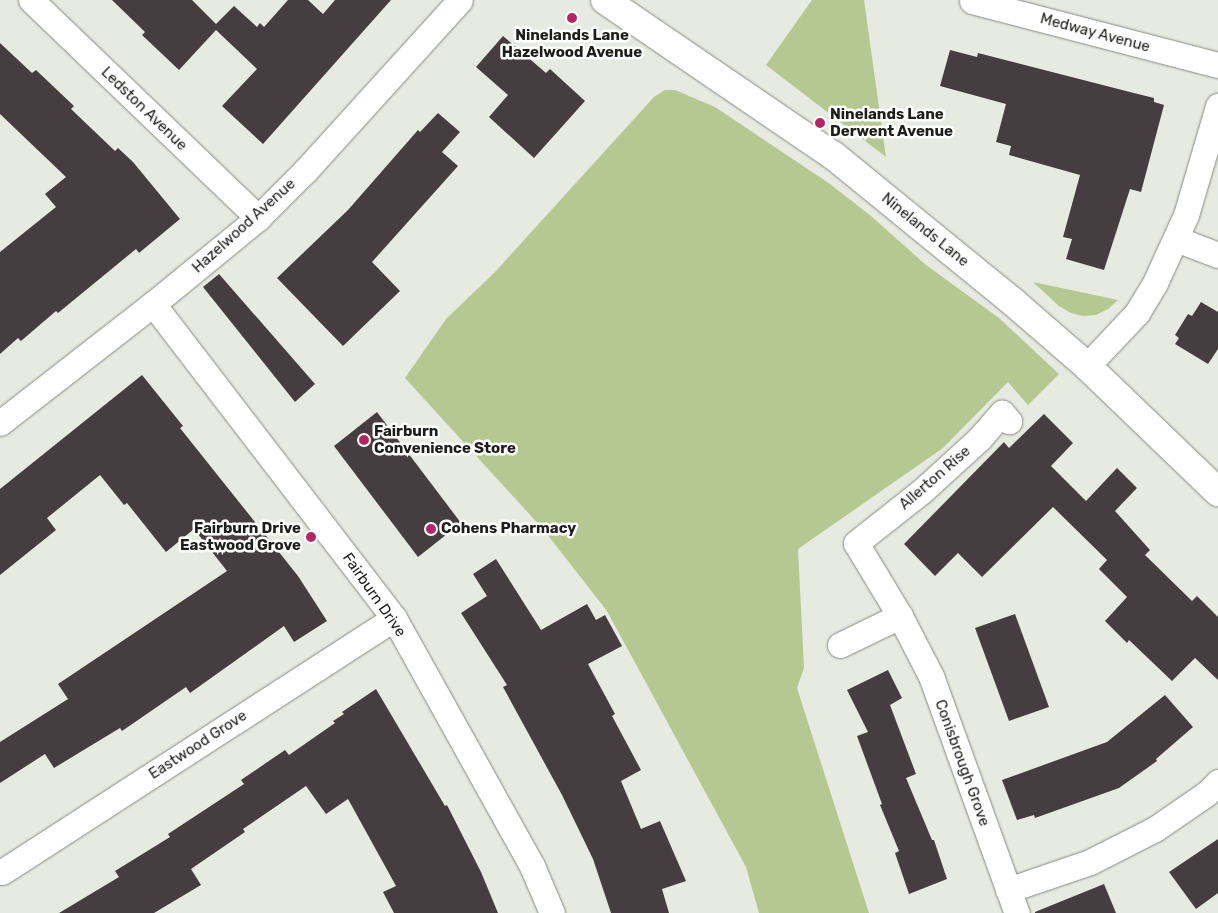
<!DOCTYPE html>
<style>
body{margin:0}
#map{position:relative;width:1218px;height:913px;overflow:hidden;background:#e7eae1;font-family:Rubik,sans-serif}
div>[style]{position:absolute}
.green>*{inset:0;background:#b5c892}
.building>*{inset:0;background:#463d40}
.roads{filter:drop-shadow(0 0 1px #878a82) drop-shadow(0 0 1px #878a82)}
.minor>*{height:25px;margin:-12.5px;padding:0 12.5px;transform-origin:12.5px;border-radius:12.5px;background:#fff}
.tertiary>*{height:28px;margin:-14px;padding:0 14px;transform-origin:14px;border-radius:14px;background:#fff}
.dots>*{width:14px;height:14px;translate:-50% -50%;box-sizing:border-box;border:2px solid #fff;border-radius:50%}
span{translate:-50% -50%;white-space:nowrap;text-align:center;line-height:1.15;-webkit-text-stroke:5px #fff;paint-order:stroke}
.street-label{font-size:15px;color:#1d1e1b}
.poi-label{font-size:15px;color:#1d1e1b;font-weight:700}
.left{translate:0 -50%;text-align:left}
.right{translate:-100% -50%;text-align:right}
</style>
<div id="map">
<div class="green">
<div style="clip-path:polygon(812px 0,864px 0,886px 157px,766px 65px)"></div>
<div style="clip-path:polygon(665px 90px,675px 90px,715px 107px,830px 184px,871px 216px,926px 265px,999px 318px,1059px 374px,1028px 405px,1008px 382px,943px 448px,798px 549px,804px 668px,797px 688px,869px 913px,759px 913px,746px 867px,607px 611px,543px 529px,405px 378px,446px 319px,495px 272px,654px 97px)"></div>
<div style="clip-path:polygon(1033px 282px,1118px 300px,1108px 309px,1096px 315px,1083px 316px,1071px 313px,1059px 306px)"></div>
</div>
<div class="building">
<div style="clip-path:polygon(112px 0,192px 0,216px 24px,234px 6px,257px 27px,260px 23px,264px 27px,288px 0,308px 0,323px 14px,335px 0,391px 0,263px 144px,222px 106px,257px 69px,216px 30px,179px 70px,142px 35px,145px 32px)"></div>
<div style="clip-path:polygon(503px 36px,546px 73px,550px 69px,585px 101px,534px 158px,489px 117px,508px 95px,476px 67px)"></div>
<div style="clip-path:polygon(0 43px,32px 73px,36px 70px,74px 106px,71px 109px,115px 151px,118px 148px,133px 162px,180px 219px,139px 253px,136px 249px,58px 313px,56px 311px,21px 341px,18px 338px,0 354px,0 252px,56px 207px,45px 194px,66px 177px,0 114px)"></div>
<div style="clip-path:polygon(950px 50px,977px 57px,978px 53px,1126px 91px,1154px 98px,1154px 102px,1164px 105px,1141px 192px,1130px 189px,1104px 270px,1066px 259px,1072px 239px,1063px 237px,1080px 175px,1009px 155px,1011px 146px,996px 142px,1006px 104px,940px 86px)"></div>
<div style="clip-path:polygon(438px 113px,460px 132px,442px 152px,458px 166px,372px 262px,400px 291px,343px 346px,277px 278px,348px 210px,418px 130px,420px 132px)"></div>
<div style="clip-path:polygon(219px 274px,315px 384px,295px 402px,203px 287px)"></div>
<div style="clip-path:polygon(1201px 302px,1218px 312px,1218px 349px,1208px 364px,1175px 344px,1179px 338px,1175px 335px,1188px 314px,1192px 316px)"></div>
<div style="clip-path:polygon(142px 375px,183px 426px,180px 428px,298px 576px,327px 621px,294px 642px,284px 626px,190px 693px,186px 687px,122px 731px,120px 728px,54px 768px,45px 754px,0 783px,0 742px,68px 699px,58px 684px,227px 571px,194px 529px,166px 552px,127px 503px,124px 505px,100px 475px,47px 518px,56px 530px,0 575px,0 489px)"></div>
<div style="clip-path:polygon(377px 412px,461px 523px,418px 557px,334px 446px)"></div>
<div style="clip-path:polygon(1044px 414px,1073px 443px,1051px 466px,1086px 501px,1117px 468px,1137px 488px,1115px 511px,1150px 550px,1145px 555px,1192px 601px,1197px 596px,1218px 617px,1218px 680px,1195px 658px,1172px 681px,1129px 640px,1127px 643px,1105px 621px,1127px 597px,1099px 569px,1107px 560px,1053px 507px,982px 577px,958px 553px,935px 576px,904px 544px,1004px 442px,1009px 448px)"></div>
<div style="clip-path:polygon(496px 559px,541px 630px,587px 604px,596px 620px,605px 615px,622px 646px,588px 664px,615px 714px,612px 716px,641px 770px,621px 781px,641px 829px,660px 821px,686px 881px,662px 889px,669px 913px,611px 913px,593px 859px,562px 795px,503px 687px,507px 685px,461px 613px,487px 596px,473px 574px)"></div>
<div style="clip-path:polygon(1015px 614px,1049px 707px,1009px 721px,975px 628px)"></div>
<div style="clip-path:polygon(888px 670px,902px 698px,890px 705px,916px 774px,906px 778px,932px 840px,934px 840px,947px 879px,909px 894px,895px 853px,899px 851px,880px 805px,882px 804px,857px 736px,868px 732px,847px 690px)"></div>
<div style="clip-path:polygon(376px 689px,445px 806px,447px 805px,481px 872px,498px 913px,394px 913px,383px 892px,396px 886px,348px 799px,326px 814px,306px 786px,243px 829px,245px 832px,191px 869px,201px 885px,154px 913px,59px 913px,119px 877px,115px 871px,170px 837px,168px 834px,244px 784px,241px 780px,285px 750px,289px 755px,335px 723px,333px 721px,344px 714px,342px 712px)"></div>
<div style="clip-path:polygon(1165px 695px,1193px 727px,1156px 759px,1157px 761px,1119px 788px,1035px 818px,1034px 815px,1017px 820px,1002px 780px,1107px 742px)"></div>
<div style="clip-path:polygon(1218px 839px,1218px 893px,1196px 909px,1169px 872px)"></div>
<div style="clip-path:polygon(1104px 884px,1116px 913px,1035px 913px,1035px 912px)"></div>
</div>
<div class="roads">
<div class="minor">
<div style="left:31px;top:0;width:315px;rotate:43.8deg"></div>
<div style="left:972px;top:1px;width:254px;rotate:14.6deg"></div>
<div style="left:1176px;top:239px;width:45px;rotate:20.9deg"></div>
<div style="left:153px;top:304px;width:396px;rotate:52.5deg"></div>
<div style="left:394px;top:618px;width:284px;rotate:60.9deg"></div>
<div style="left:532px;top:866px;width:51px;rotate:66.9deg"></div>
<div style="left:1087px;top:366px;width:73px;rotate:-46.7deg"></div>
<div style="left:1137px;top:313px;width:35px;rotate:-59deg"></div>
<div style="left:1155px;top:283px;width:75px;rotate:-65.5deg"></div>
<div style="left:1186px;top:215px;width:114px;rotate:-73.6deg"></div>
<div style="left:0;top:423px;width:194px;rotate:-37.9deg"></div>
<div style="left:153px;top:304px;width:136px;rotate:-39.3deg"></div>
<div style="left:258px;top:218px;width:68px;rotate:-45deg"></div>
<div style="left:306px;top:170px;width:229px;rotate:-47.8deg"></div>
<div style="left:900px;top:616px;width:68px;rotate:62.7deg"></div>
<div style="left:931px;top:676px;width:252px;rotate:70.1deg"></div>
<div style="left:840px;top:645px;width:67px;rotate:-25.8deg"></div>
<div style="left:900px;top:616px;width:85px;rotate:-121.1deg"></div>
<div style="left:856px;top:543px;width:85px;rotate:-38.3deg"></div>
<div style="left:923px;top:490px;width:76px;rotate:-42.3deg"></div>
<div style="left:979px;top:439px;width:35px;rotate:-49deg"></div>
<div style="left:1002px;top:413px;width:11px;rotate:49deg"></div>
<div style="left:2px;top:872px;width:467px;rotate:-32.9deg"></div>
<div style="left:1008px;top:890px;width:87px;rotate:-18.9deg"></div>
<div style="left:1090px;top:862px;width:73px;rotate:-26.9deg"></div>
<div style="left:1155px;top:829px;width:62px;rotate:-34.5deg"></div>
<div style="left:1206px;top:794px;width:17px;rotate:-45deg"></div>
</div>
<div class="tertiary">
<div style="left:605px;top:0;width:277px;rotate:34.3deg"></div>
<div style="left:834px;top:156px;width:230px;rotate:39.2deg"></div>
<div style="left:1012px;top:301px;width:99px;rotate:40.9deg"></div>
<div style="left:1087px;top:366px;width:182px;rotate:43.9deg"></div>
</div>
</div>
<div class="dots">
<div style="left:572px;top:18px;background:#b12766"></div>
<div style="left:820px;top:123px;background:#b12766"></div>
<div style="left:364px;top:440px;background:#b12766"></div>
<div style="left:431px;top:529px;background:#b12766"></div>
<div style="left:311px;top:537px;background:#b12766"></div>
</div>
<div class="street-label">
<span style="left:1095px;top:33px;rotate:15deg">Medway Avenue</span>
<span style="left:144px;top:109px;rotate:44deg">Ledston Avenue</span>
<span style="left:244px;top:226px;rotate:-42deg">Hazelwood Avenue</span>
<span style="left:925px;top:230px;rotate:39deg">Ninelands Lane</span>
<span style="left:935px;top:478px;rotate:-41deg">Allerton Rise</span>
<span style="left:374px;top:595px;rotate:55deg">Fairburn Drive</span>
<span style="left:198px;top:745px;rotate:-33deg">Eastwood Grove</span>
<span style="left:962px;top:763px;rotate:70deg">Conisbrough Grove</span>
</div>
<div class="poi-label">
<span style="left:572px;top:44px">Ninelands Lane<br>Hazelwood Avenue</span>
<span class="left" style="left:830px;top:123px">Ninelands Lane<br>Derwent Avenue</span>
<span class="left" style="left:374px;top:440px">Fairburn<br>Convenience Store</span>
<span class="right" style="left:301px;top:537px">Fairburn Drive<br>Eastwood Grove</span>
<span class="left" style="left:441px;top:529px">Cohens Pharmacy</span>
</div>
</div>
